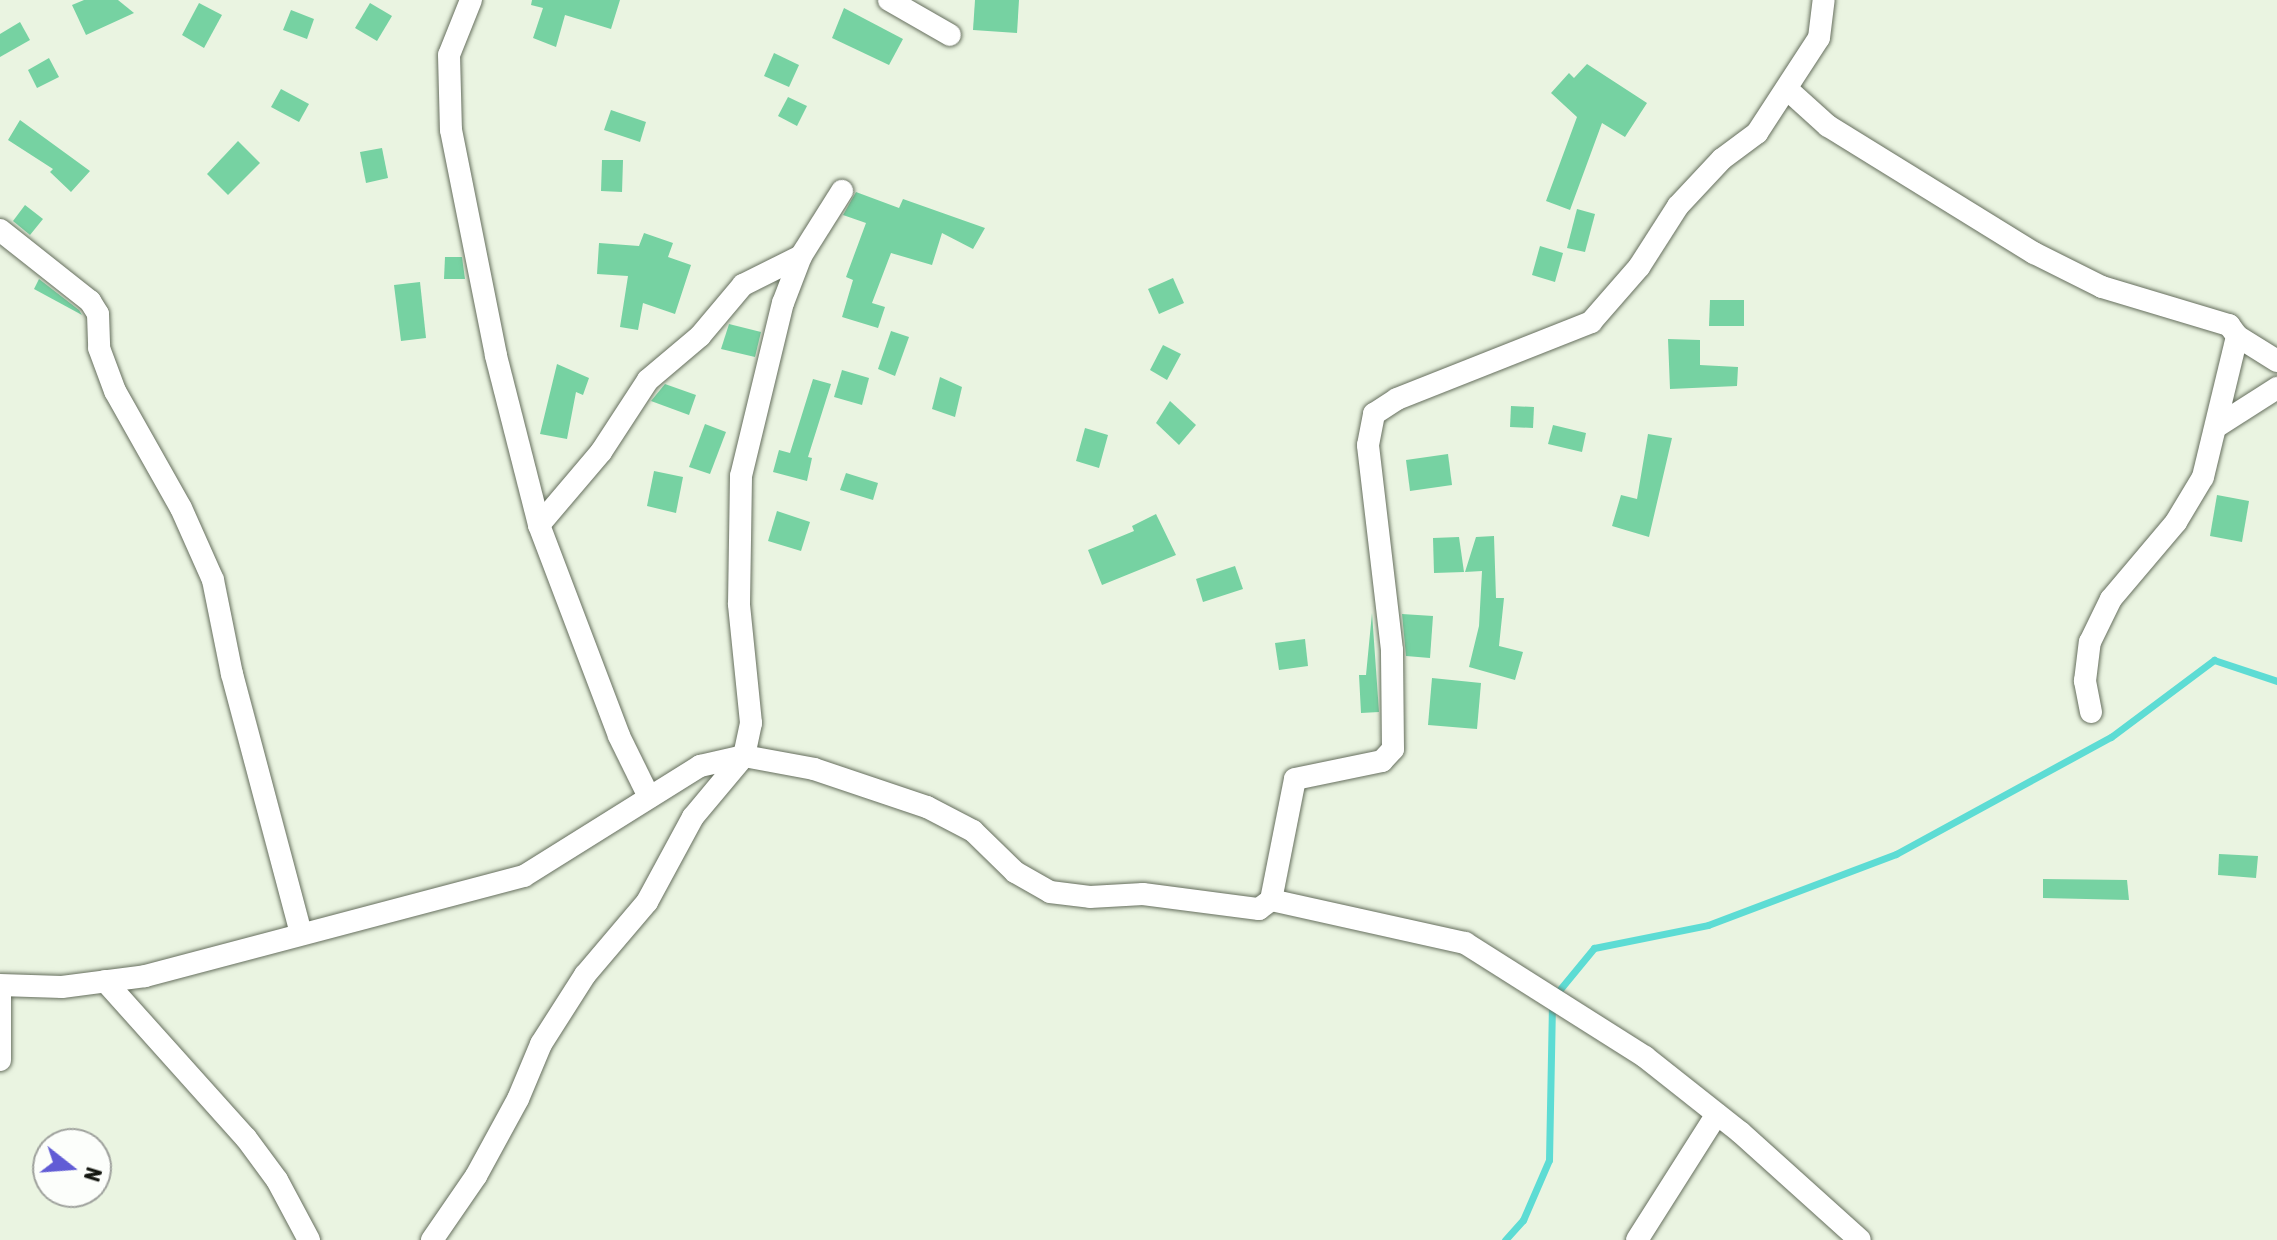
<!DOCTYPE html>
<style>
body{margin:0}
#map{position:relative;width:2277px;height:1240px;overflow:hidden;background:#eaf4e1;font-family:"Asap Condensed",sans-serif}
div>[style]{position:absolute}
.stream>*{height:7px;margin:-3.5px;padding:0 3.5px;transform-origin:3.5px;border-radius:3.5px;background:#5ddcd4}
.building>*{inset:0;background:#76d2a2}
.roads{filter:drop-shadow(0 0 2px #666f5e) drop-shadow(0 0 2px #666f5e)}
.minor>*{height:22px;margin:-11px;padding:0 11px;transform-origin:11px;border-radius:11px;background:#fff}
span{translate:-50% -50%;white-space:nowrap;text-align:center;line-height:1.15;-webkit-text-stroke:8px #fcfefb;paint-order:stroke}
.north{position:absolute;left:32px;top:1128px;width:80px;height:80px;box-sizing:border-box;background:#fcfefb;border:2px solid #9fa29d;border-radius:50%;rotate:107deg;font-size:22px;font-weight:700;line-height:32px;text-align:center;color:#141710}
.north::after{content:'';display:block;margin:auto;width:28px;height:36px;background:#615cd5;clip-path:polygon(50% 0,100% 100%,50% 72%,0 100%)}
</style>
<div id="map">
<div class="stream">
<div style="left:1505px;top:1240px;width:27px;rotate:-48deg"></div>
<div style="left:1523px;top:1220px;width:65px;rotate:-66.6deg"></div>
<div style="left:1549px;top:1160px;width:161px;rotate:-88.9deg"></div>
<div style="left:1552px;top:999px;width:66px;rotate:-50.5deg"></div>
<div style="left:1594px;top:948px;width:116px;rotate:-11.4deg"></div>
<div style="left:1708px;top:925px;width:201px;rotate:-20.7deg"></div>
<div style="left:1896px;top:854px;width:245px;rotate:-28.6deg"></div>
<div style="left:2111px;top:737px;width:129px;rotate:-36.8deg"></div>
<div style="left:2214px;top:660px;width:66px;rotate:18.4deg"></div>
</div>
<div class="building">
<div style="clip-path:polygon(84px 0,118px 0,134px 13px,86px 35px,72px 5px)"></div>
<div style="clip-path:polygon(532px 0,620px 0,611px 29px,565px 15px,556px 47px,533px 38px,543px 8px,531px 5px)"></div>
<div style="clip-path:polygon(975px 0,1019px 0,1017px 33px,973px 30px)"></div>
<div style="clip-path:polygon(199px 3px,222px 15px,204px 48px,182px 35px)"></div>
<div style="clip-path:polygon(370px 3px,392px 16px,377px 41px,355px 28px)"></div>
<div style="clip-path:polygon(844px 8px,903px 39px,889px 65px,832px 38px)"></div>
<div style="clip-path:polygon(291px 10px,314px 19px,307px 39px,283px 30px)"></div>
<div style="clip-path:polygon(20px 22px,30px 40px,0 57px,0 34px)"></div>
<div style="clip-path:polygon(774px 53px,799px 65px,789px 87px,764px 76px)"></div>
<div style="clip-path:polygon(49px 58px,59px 77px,37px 88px,28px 70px)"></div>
<div style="clip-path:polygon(1587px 64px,1647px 103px,1625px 137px,1602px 123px,1570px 210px,1546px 201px,1577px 117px,1551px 93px,1569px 73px,1574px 78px)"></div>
<div style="clip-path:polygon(281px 89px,309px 104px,299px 122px,271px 107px)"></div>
<div style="clip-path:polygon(788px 97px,807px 106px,797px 126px,778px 116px)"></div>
<div style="clip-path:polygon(611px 110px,646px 122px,640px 142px,604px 130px)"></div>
<div style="clip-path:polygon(20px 120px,90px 171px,71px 192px,50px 172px,53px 169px,8px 140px)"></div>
<div style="clip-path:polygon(238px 141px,260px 163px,228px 195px,207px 174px)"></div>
<div style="clip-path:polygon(382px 148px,388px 178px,366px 183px,360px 152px)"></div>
<div style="clip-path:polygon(602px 160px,623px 160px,622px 192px,601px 191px)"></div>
<div style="clip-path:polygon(856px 192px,899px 208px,903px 199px,985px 228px,973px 249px,942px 233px,932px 265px,891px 253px,872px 303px,885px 307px,878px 328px,842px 317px,853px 280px,846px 277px,866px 223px,843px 215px)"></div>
<div style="clip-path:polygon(25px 205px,43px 219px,30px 235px,13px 221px)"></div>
<div style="clip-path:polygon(1577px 209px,1595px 214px,1585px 252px,1567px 248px)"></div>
<div style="clip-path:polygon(644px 233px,673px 243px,668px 257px,691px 265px,675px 314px,643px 303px,638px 330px,620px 327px,628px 276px,597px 274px,599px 243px,639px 246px)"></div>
<div style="clip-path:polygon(1540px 246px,1563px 253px,1555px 282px,1532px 275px)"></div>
<div style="clip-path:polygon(445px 257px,462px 257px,465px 279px,444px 279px)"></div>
<div style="clip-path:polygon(1173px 278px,1184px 303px,1159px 314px,1148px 289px)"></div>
<div style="clip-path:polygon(39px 279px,79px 310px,82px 315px,34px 289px)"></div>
<div style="clip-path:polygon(420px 282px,426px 338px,401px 341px,394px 285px)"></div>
<div style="clip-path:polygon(1710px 300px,1744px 300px,1744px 326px,1709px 326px)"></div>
<div style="clip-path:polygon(729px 324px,761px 332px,755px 357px,721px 349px)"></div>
<div style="clip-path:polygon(891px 331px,909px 337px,895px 376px,878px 369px)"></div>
<div style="clip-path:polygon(1668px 339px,1700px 340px,1700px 365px,1738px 367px,1737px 386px,1670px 389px)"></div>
<div style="clip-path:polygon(1163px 345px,1181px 354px,1167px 380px,1150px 370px)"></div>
<div style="clip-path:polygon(557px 364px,589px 378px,583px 395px,576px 392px,567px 439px,540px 434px)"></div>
<div style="clip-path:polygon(842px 370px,869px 378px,862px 405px,834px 397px)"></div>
<div style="clip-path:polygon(940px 377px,962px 387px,955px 417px,932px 409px)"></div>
<div style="clip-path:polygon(813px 379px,831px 384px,808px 457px,812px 458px,807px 481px,773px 472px,779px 450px,790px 453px)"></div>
<div style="clip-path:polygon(665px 384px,696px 395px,689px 415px,651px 401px)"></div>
<div style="clip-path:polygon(1170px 401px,1196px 425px,1179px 445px,1156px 423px)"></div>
<div style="clip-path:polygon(1511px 406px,1534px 407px,1533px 428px,1510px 427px)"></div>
<div style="clip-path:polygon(705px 424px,726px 432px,710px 474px,689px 467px)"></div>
<div style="clip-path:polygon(1553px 425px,1586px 433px,1582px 452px,1548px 444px)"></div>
<div style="clip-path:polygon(1085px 428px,1108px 435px,1099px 468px,1076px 461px)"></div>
<div style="clip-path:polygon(1648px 434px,1672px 438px,1649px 537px,1612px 526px,1621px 495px,1637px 499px)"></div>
<div style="clip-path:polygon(1448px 454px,1452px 485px,1410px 491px,1406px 460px)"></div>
<div style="clip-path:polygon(654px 471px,683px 477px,676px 513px,647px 506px)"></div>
<div style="clip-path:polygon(846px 473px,878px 483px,873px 500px,840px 490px)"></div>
<div style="clip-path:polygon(2217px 495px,2249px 501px,2242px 542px,2210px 536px)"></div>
<div style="clip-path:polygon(777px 511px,810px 522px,801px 551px,768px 541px)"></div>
<div style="clip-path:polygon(1156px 514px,1176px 555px,1102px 585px,1088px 550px,1134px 531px,1132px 526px)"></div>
<div style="clip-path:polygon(1494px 536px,1496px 598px,1504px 598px,1499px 646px,1523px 652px,1515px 680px,1469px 667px,1479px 626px,1482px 571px,1465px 572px,1476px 537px)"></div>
<div style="clip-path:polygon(1459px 537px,1464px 572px,1434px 573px,1433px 538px)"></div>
<div style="clip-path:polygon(1235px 566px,1243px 589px,1203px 602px,1196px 579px)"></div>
<div style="clip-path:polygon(1372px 613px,1379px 712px,1361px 713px,1359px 675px,1366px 675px)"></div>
<div style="clip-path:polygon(1402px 614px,1433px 616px,1430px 658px,1406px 656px)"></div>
<div style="clip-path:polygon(1305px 639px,1308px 666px,1279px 670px,1275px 643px)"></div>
<div style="clip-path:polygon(1432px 678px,1481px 683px,1477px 729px,1428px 725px)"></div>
<div style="clip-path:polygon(2219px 854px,2258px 856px,2256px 878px,2218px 875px)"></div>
<div style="clip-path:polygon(2043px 879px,2127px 880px,2129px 900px,2043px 898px)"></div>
</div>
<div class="roads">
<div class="minor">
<div style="left:471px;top:0;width:59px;rotate:111.8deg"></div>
<div style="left:449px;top:55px;width:75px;rotate:88.5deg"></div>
<div style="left:451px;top:130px;width:230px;rotate:78.7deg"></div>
<div style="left:496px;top:356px;width:174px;rotate:75.7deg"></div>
<div style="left:539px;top:525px;width:226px;rotate:69.2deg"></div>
<div style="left:619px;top:736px;width:68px;rotate:63.8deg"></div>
<div style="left:889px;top:0;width:70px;rotate:29.8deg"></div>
<div style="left:1787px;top:89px;width:55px;rotate:42.1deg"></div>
<div style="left:1828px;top:126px;width:242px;rotate:31.7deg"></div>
<div style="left:2034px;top:253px;width:76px;rotate:26.6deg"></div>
<div style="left:2102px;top:287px;width:133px;rotate:16.7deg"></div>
<div style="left:2229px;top:325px;width:14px;rotate:54deg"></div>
<div style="left:2237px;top:336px;width:47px;rotate:32deg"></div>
<div style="left:0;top:230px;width:115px;rotate:38.3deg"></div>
<div style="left:90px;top:301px;width:15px;rotate:58deg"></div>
<div style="left:98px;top:314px;width:34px;rotate:88deg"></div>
<div style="left:99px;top:348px;width:46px;rotate:69.6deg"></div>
<div style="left:115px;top:391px;width:134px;rotate:60.6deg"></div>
<div style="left:181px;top:508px;width:79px;rotate:66deg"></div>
<div style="left:213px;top:580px;width:96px;rotate:78.6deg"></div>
<div style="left:232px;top:674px;width:268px;rotate:75.1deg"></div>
<div style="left:2219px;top:425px;width:69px;rotate:-32.5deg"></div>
<div style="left:539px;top:525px;width:96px;rotate:-49.7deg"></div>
<div style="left:601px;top:452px;width:86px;rotate:-56.9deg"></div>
<div style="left:648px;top:380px;width:68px;rotate:-40.2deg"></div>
<div style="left:700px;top:336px;width:67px;rotate:-49.9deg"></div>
<div style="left:743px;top:285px;width:65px;rotate:-26.6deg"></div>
<div style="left:2091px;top:712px;width:32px;rotate:-101deg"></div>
<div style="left:2085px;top:681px;width:39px;rotate:-83deg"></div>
<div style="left:2090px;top:642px;width:48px;rotate:-64deg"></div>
<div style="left:2111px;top:599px;width:101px;rotate:-49.8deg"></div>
<div style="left:2176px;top:522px;width:52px;rotate:-59deg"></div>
<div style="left:2203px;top:477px;width:145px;rotate:-76.4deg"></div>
<div style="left:1271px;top:900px;width:199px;rotate:12.5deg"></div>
<div style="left:1465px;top:943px;width:213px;rotate:32.3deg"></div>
<div style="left:1645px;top:1057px;width:121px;rotate:38.3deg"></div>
<div style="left:1740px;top:1132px;width:161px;rotate:42deg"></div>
<div style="left:105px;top:981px;width:211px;rotate:48.1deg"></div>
<div style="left:246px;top:1138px;width:52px;rotate:53.6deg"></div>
<div style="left:277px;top:1180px;width:68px;rotate:61.9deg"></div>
<div style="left:0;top:985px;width:62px;rotate:1.8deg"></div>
<div style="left:62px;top:987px;width:84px;rotate:-7.5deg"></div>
<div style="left:145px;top:976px;width:392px;rotate:-14.8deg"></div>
<div style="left:524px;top:876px;width:208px;rotate:-32deg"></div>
<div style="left:700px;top:766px;width:45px;rotate:-12.8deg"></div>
<div style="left:744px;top:756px;width:71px;rotate:10.5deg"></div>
<div style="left:814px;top:769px;width:119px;rotate:18.6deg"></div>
<div style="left:927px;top:807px;width:52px;rotate:27.6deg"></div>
<div style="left:973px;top:831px;width:59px;rotate:44.3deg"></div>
<div style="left:1015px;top:872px;width:40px;rotate:29.7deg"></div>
<div style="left:1050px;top:892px;width:40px;rotate:7.1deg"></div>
<div style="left:1090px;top:897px;width:53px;rotate:-3.2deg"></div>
<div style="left:1143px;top:894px;width:117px;rotate:7.4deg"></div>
<div style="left:1259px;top:909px;width:15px;rotate:-37deg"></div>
<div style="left:1271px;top:900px;width:123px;rotate:-78.8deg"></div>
<div style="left:1295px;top:779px;width:89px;rotate:-11.7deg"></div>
<div style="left:1382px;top:761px;width:16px;rotate:-47deg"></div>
<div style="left:1393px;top:749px;width:99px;rotate:-90.6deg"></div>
<div style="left:1392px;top:650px;width:206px;rotate:-96.7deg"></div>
<div style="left:1368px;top:445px;width:32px;rotate:-79deg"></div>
<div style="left:1374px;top:414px;width:27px;rotate:-33deg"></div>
<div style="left:1397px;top:399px;width:209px;rotate:-21.6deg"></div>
<div style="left:1591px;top:322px;width:73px;rotate:-48.9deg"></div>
<div style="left:1639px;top:267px;width:72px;rotate:-57.4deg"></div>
<div style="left:1678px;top:206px;width:64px;rotate:-46.9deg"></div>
<div style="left:1722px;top:159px;width:44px;rotate:-36.6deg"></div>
<div style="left:1757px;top:133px;width:113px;rotate:-56.9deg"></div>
<div style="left:1819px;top:38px;width:38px;rotate:-83deg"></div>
<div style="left:0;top:993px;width:67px;rotate:90deg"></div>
<div style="left:432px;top:1240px;width:78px;rotate:-55.5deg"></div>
<div style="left:476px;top:1176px;width:88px;rotate:-61.4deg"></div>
<div style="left:518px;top:1099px;width:60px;rotate:-67.3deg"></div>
<div style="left:541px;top:1044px;width:82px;rotate:-57.5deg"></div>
<div style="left:585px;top:975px;width:96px;rotate:-49.7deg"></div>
<div style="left:647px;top:902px;width:97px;rotate:-61.6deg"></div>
<div style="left:693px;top:817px;width:80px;rotate:-50.1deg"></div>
<div style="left:744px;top:756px;width:34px;rotate:-78deg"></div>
<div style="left:751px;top:723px;width:120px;rotate:-95.8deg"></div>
<div style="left:739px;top:604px;width:128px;rotate:-89.1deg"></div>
<div style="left:741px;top:476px;width:178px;rotate:-76.4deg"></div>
<div style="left:783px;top:303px;width:50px;rotate:-69deg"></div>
<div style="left:801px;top:256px;width:77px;rotate:-57.8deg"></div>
<div style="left:1637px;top:1240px;width:149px;rotate:-57.6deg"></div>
</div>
</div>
<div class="north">N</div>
</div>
